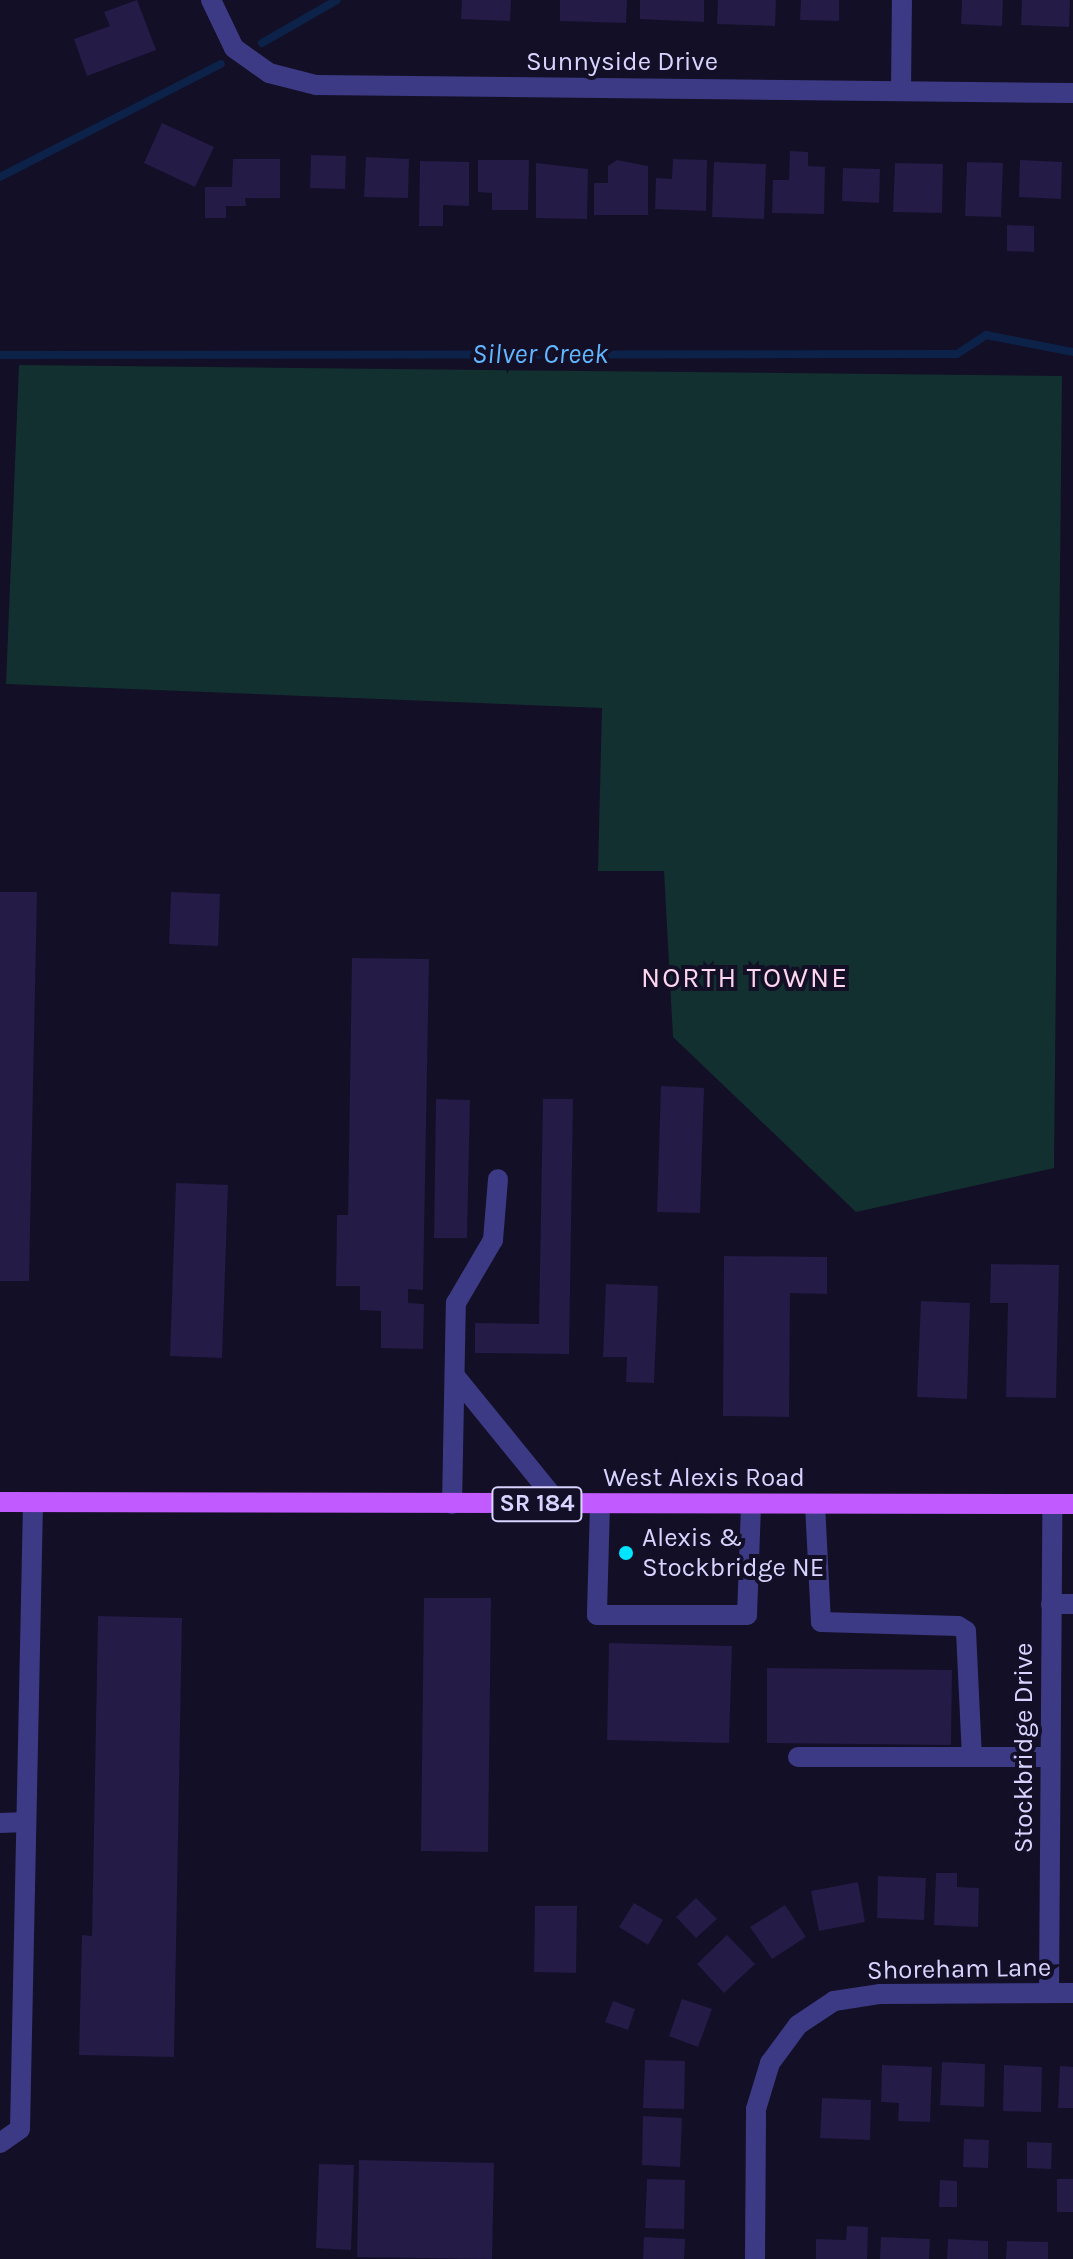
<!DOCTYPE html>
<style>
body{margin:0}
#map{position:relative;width:1073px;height:2259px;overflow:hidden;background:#130f26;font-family:Karla,sans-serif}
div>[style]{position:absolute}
.green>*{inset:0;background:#12302f}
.stream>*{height:8px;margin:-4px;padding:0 4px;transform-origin:4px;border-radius:4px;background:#0c2248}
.building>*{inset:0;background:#241b47}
.minor>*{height:20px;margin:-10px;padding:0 10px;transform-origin:10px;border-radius:10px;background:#3d3a85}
.major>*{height:20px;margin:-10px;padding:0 10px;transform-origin:10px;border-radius:10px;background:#c25bff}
.dots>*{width:22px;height:22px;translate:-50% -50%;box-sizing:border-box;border:4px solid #130f26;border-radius:50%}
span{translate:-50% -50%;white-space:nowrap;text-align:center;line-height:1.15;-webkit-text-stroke:8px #130f26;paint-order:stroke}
.shield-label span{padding:2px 6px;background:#130f26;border:2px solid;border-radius:6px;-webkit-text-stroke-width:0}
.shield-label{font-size:24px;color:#d9d4ff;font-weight:700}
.street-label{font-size:26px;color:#d9d4ff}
.poi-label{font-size:26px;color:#d9d4ff}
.left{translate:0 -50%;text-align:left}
.water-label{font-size:28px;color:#62b6ff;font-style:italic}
.neighbourhood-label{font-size:28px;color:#ffd6f0;letter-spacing:2px}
</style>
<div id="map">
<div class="green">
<div style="clip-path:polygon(19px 365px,1062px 376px,1054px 1168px,856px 1212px,673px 1037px,664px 871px,598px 871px,602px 708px,6px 684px)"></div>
</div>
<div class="stream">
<div style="left:262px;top:43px;width:86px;rotate:-29.8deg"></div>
<div style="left:0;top:177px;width:248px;rotate:-27.1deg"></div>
<div style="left:0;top:355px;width:957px;rotate:-0.06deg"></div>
<div style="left:957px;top:354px;width:35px;rotate:-33deg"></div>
<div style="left:986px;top:335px;width:89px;rotate:11.1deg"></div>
</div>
<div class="building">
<div style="clip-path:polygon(137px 0,156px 50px,87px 76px,74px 39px,110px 26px,104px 12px)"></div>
<div style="clip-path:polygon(462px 0,511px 0,510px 21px,461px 19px)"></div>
<div style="clip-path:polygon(560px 0,627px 0,626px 23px,560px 21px)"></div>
<div style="clip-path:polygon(640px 0,704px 0,704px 22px,640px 19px)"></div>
<div style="clip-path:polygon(718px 0,776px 0,775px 26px,717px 24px)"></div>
<div style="clip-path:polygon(801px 0,839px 0,839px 21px,800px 20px)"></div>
<div style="clip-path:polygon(962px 0,1003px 0,1002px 26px,961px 24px)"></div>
<div style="clip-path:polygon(1022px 0,1070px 0,1069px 27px,1021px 25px)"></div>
<div style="clip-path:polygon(162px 123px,214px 147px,195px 187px,144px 163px)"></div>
<div style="clip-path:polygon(790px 151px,808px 152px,808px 166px,825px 167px,824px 214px,772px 213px,773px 180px,789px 180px)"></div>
<div style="clip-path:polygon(311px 155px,346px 156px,345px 189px,310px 188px)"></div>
<div style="clip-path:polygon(366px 157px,409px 159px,408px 198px,364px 197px)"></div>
<div style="clip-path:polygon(233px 159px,280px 159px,280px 198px,245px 198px,246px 206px,226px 206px,226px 218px,205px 218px,205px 187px,232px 187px)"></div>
<div style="clip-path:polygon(673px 159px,707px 160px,706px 211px,655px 209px,656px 178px,672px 179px)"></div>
<div style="clip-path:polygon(478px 160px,529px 160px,528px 210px,492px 210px,492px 193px,478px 192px)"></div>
<div style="clip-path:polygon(617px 160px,648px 166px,648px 215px,594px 215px,594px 183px,608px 183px,608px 166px)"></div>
<div style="clip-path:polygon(1020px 160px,1062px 162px,1061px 199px,1019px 197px)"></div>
<div style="clip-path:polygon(420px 161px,469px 162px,469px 206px,443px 205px,443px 226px,419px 226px)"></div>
<div style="clip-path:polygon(714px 162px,766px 164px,764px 219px,712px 217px)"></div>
<div style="clip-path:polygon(967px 162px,1003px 163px,1001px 217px,965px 216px)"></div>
<div style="clip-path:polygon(536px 163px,588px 169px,587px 219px,536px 218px)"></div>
<div style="clip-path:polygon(895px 163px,943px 164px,942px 213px,893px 212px)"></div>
<div style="clip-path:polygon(843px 168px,880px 169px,879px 203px,842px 201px)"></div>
<div style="clip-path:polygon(1007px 225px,1034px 226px,1034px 252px,1007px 251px)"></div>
<div style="clip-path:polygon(0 892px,37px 892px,29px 1281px,0 1281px)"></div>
<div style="clip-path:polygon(171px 892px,220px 894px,218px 946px,169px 944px)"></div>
<div style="clip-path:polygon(352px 958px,429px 959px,423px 1290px,408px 1289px,408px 1303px,424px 1304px,423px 1349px,381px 1348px,381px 1311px,360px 1310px,360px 1286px,336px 1286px,337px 1215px,348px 1215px)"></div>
<div style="clip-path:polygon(661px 1086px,704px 1088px,700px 1213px,657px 1212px)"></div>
<div style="clip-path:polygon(436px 1099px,470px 1100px,467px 1238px,434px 1238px)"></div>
<div style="clip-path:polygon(543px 1099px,573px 1099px,569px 1354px,475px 1353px,475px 1323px,539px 1324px)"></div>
<div style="clip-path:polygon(176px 1183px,228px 1185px,222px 1358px,170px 1356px)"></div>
<div style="clip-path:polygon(724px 1256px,827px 1257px,827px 1294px,790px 1293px,789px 1417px,723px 1416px)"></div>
<div style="clip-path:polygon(991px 1264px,1059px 1265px,1056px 1398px,1006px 1397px,1008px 1303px,990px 1303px)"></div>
<div style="clip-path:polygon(606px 1284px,658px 1286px,654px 1383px,626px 1382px,627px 1357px,603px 1357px)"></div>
<div style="clip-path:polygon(921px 1301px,970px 1303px,967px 1399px,917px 1397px)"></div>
<div style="clip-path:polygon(424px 1598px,491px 1598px,488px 1852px,421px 1851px)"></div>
<div style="clip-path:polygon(98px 1616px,182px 1618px,174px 2057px,79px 2055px,82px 1935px,92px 1936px)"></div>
<div style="clip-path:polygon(609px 1643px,732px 1646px,729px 1743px,607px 1740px)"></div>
<div style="clip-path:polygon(767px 1668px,952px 1670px,951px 1745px,767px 1743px)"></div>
<div style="clip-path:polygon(936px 1873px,957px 1873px,957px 1887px,979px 1888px,978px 1927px,934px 1925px)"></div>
<div style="clip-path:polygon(878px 1876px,926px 1878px,924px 1920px,877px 1918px)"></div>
<div style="clip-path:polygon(858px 1882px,865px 1922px,819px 1931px,811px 1891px)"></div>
<div style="clip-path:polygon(696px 1898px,717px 1919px,696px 1938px,676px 1917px)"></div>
<div style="clip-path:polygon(634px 1903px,663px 1920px,648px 1945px,619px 1927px)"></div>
<div style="clip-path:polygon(785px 1905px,806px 1937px,772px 1959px,750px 1927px)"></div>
<div style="clip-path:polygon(535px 1906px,577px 1906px,576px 1973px,534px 1972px)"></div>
<div style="clip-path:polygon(727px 1935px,755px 1964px,724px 1993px,697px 1964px)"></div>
<div style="clip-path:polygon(682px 1999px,712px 2009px,698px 2047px,669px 2036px)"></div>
<div style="clip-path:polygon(613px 2001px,635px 2009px,628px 2030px,605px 2022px)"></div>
<div style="clip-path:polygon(645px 2060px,685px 2061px,684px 2109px,643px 2108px)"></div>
<div style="clip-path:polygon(942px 2062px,985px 2064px,984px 2107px,940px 2105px)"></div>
<div style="clip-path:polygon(882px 2065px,932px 2067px,930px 2122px,898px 2121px,899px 2103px,881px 2102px)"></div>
<div style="clip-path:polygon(1004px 2065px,1042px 2067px,1041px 2112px,1003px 2111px)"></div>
<div style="clip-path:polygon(1060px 2066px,1073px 2067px,1073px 2108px,1058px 2108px)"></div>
<div style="clip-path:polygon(822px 2098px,871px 2100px,870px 2140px,820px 2138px)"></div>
<div style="clip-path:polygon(643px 2116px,682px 2118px,680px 2167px,642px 2165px)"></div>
<div style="clip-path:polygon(964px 2139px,989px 2140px,988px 2168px,963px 2167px)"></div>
<div style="clip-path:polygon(1027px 2142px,1052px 2143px,1051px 2169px,1027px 2168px)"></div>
<div style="clip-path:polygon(359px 2160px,494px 2163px,492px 2259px,357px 2257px)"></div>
<div style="clip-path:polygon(319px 2164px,354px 2165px,351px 2250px,316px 2248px)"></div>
<div style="clip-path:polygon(647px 2179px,685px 2180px,684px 2229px,645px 2228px)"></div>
<div style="clip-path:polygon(1057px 2179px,1073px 2179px,1073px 2212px,1057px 2212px)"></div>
<div style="clip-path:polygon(940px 2180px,957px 2181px,957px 2207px,939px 2207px)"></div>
<div style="clip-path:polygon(847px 2226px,868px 2227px,867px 2259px,816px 2259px,816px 2239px,846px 2240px)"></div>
<div style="clip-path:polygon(644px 2237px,685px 2239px,684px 2259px,643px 2259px)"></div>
<div style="clip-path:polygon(881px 2237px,930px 2239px,929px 2259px,880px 2259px)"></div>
<div style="clip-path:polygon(948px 2239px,988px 2241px,988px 2259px,947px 2259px)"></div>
<div style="clip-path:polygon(1007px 2241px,1048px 2242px,1048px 2259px,1006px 2259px)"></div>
</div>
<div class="minor">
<div style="left:211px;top:0;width:53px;rotate:64.4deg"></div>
<div style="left:234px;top:48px;width:43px;rotate:35.5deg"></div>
<div style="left:269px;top:73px;width:49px;rotate:14.3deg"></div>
<div style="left:316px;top:85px;width:757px;rotate:0.61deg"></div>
<div style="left:901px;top:90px;width:90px;rotate:-89.4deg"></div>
<div style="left:455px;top:1376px;width:165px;rotate:50.9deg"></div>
<div style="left:452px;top:1504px;width:201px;rotate:-88.9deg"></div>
<div style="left:456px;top:1303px;width:73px;rotate:-59.6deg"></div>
<div style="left:493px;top:1240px;width:61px;rotate:-85.3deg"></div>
<div style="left:815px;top:1504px;width:118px;rotate:87.1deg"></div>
<div style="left:821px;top:1622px;width:137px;rotate:1.7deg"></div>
<div style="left:958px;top:1626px;width:9px;rotate:32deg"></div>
<div style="left:966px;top:1631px;width:126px;rotate:87.3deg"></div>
<div style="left:600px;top:1505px;width:110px;rotate:91.6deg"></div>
<div style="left:597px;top:1615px;width:150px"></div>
<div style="left:747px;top:1615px;width:110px;rotate:-87.9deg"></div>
<div style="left:1051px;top:1604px;width:22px"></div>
<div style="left:798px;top:1757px;width:252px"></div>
<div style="left:0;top:1823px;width:26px;rotate:-2deg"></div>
<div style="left:1049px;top:1993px;width:489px;rotate:-89.6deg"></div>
<div style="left:0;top:2143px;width:24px;rotate:-35deg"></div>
<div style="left:20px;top:2129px;width:627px;rotate:-88.81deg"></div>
<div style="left:755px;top:2259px;width:150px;rotate:-89.6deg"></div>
<div style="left:756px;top:2109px;width:48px;rotate:-73.1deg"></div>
<div style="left:770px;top:2063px;width:47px;rotate:-53.6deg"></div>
<div style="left:798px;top:2025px;width:43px;rotate:-33.7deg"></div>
<div style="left:834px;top:2001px;width:47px;rotate:-8.7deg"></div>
<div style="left:880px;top:1994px;width:193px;rotate:-0.3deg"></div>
</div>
<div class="major">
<div style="left:0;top:1502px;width:1073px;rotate:0.11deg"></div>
</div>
<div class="dots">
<div style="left:626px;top:1553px;background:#00e5ff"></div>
</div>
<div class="shield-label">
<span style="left:537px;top:1504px">SR 184</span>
</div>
<div class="street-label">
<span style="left:622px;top:62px">Sunnyside Drive</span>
<span style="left:704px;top:1478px">West Alexis Road</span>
<span style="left:1024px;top:1748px;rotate:-90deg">Stockbridge Drive</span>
<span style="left:959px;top:1969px;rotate:-1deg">Shoreham Lane</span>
</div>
<div class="poi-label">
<span class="left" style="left:642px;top:1553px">Alexis &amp;<br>Stockbridge NE</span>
</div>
<div class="water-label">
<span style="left:540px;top:354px">Silver Creek</span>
</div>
<div class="neighbourhood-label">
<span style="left:745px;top:978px">NORTH TOWNE</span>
</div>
</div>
